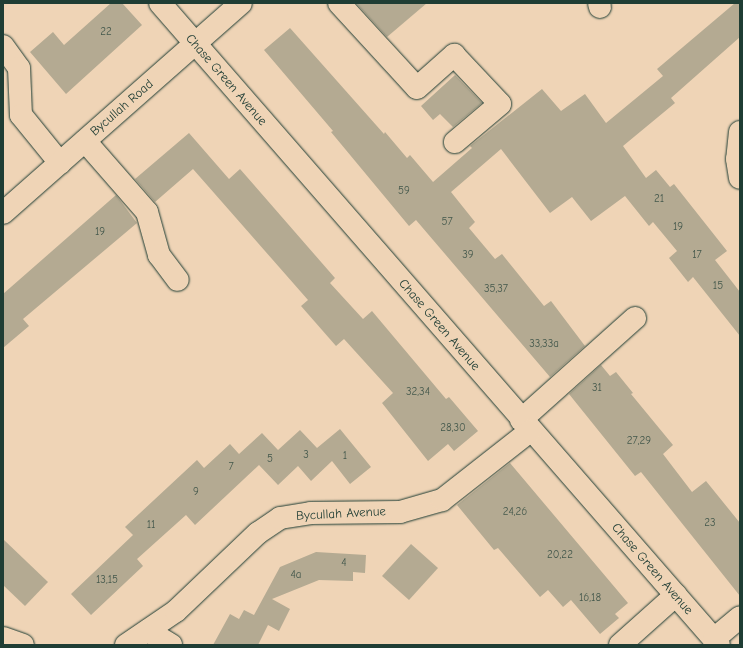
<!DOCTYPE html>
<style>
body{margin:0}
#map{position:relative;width:743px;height:648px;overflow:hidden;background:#efd4b6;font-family:"Comic Neue",sans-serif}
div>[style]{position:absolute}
.building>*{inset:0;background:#b4aa92}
.roads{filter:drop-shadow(0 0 1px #1f3d34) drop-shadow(0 0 1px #1f3d34)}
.minor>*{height:22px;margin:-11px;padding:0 11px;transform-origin:11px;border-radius:11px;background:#efd4b6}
span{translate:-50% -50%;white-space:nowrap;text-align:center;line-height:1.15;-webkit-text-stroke:3px #efd4b6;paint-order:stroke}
.number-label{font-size:11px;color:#44584c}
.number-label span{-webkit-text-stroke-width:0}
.street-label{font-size:13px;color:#1f3d34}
.frame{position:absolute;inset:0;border:4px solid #1f3d34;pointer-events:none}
</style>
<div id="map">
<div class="building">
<div style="clip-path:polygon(111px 3px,122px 3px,142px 25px,66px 94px,30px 52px,53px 32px,64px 45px)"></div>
<div style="clip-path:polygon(356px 3px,427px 3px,387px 37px)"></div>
<div style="clip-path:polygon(735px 3px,740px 3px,740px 37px,671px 98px,675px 103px,623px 146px,646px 178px,656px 170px,670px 187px,674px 184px,727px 251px,715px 260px,740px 292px,740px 336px,693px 277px,688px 282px,669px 258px,677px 251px,653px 222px,649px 226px,625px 196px,591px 221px,572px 197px,550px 213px,501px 149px,451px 192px,475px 222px,469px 228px,495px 259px,502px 254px,544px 306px,551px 301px,585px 346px,550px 377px,416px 220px,409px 226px,331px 132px,333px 131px,264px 50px,290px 28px,384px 134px,385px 132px,407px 158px,410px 155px,433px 182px,472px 148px,470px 146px,542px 89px,561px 111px,585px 94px,606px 123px,663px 76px,657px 69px)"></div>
<div style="clip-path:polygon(455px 75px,482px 103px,453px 127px,440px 114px,433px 120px,421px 106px)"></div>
<div style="clip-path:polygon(189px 133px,229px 179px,240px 169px,335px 278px,330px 283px,363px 319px,372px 311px,446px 399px,449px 397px,478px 431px,454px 451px,448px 444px,428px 461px,382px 403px,393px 393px,344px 339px,336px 346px,301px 306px,308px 300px,193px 169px,155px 202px,135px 179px)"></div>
<div style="clip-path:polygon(116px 195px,137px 223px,23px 319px,29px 326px,3px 348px,3px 294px)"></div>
<div style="clip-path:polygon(601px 365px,610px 376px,616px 372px,633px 393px,631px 394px,673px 445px,663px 454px,692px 492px,706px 481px,740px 523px,740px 596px,641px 472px,635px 476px,569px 394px)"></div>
<div style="clip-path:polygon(340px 429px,371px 467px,350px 484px,332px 461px,311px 481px,298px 466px,278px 485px,259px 465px,195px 525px,186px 515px,137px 559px,143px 566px,91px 615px,71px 594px,133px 535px,125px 527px,197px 460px,204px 468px,230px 444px,239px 454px,262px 433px,278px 450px,300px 430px,317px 448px)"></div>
<div style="clip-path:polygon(510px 463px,628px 603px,615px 614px,619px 618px,600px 634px,571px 600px,563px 607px,548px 590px,540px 597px,498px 548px,494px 550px,457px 505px)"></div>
<div style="clip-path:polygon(3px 539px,48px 582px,25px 606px,3px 585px)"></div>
<div style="clip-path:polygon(411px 544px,438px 568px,409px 600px,382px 576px)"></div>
<div style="clip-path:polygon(316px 552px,366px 555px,365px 573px,353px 572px,353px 581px,319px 580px,272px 599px,290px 609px,279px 631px,268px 625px,258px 645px,213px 645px,230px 614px,239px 619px,244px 610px,254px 615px,280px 567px)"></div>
</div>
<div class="roads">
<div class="minor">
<div style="left:160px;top:3px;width:851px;rotate:48.95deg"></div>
<div style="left:339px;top:3px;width:115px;rotate:47.5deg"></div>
<div style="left:417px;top:88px;width:50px;rotate:-41.7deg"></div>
<div style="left:454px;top:55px;width:67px;rotate:46.8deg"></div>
<div style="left:500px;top:104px;width:59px;rotate:139.8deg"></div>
<div style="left:599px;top:3px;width:4px;rotate:76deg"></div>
<div style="left:3px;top:46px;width:27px;rotate:54deg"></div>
<div style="left:19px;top:68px;width:47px;rotate:87.6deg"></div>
<div style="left:21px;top:115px;width:62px;rotate:50.9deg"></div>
<div style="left:740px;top:132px;width:27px;rotate:96deg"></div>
<div style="left:737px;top:159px;width:19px;rotate:81deg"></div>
<div style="left:85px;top:141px;width:94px;rotate:48.9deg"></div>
<div style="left:147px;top:212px;width:45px;rotate:74.4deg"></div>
<div style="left:159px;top:255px;width:31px;rotate:53deg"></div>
<div style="left:3px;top:213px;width:317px;rotate:-41.4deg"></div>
<div style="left:521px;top:420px;width:153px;rotate:-41.8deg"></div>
<div style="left:148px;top:631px;width:27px;rotate:31deg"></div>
<div style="left:3px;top:638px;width:21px;rotate:19deg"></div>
<div style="left:714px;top:639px;width:34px;rotate:-40deg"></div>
<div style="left:126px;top:645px;width:60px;rotate:-34.2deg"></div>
<div style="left:176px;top:611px;width:113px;rotate:-43.6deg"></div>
<div style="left:258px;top:533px;width:27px;rotate:-34deg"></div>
<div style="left:280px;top:518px;width:31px;rotate:-9deg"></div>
<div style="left:311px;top:513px;width:89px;rotate:-0.6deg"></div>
<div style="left:400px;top:512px;width:44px;rotate:-15.9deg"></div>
<div style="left:442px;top:500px;width:112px;rotate:-38.1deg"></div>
<div style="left:620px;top:645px;width:75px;rotate:-41.8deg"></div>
</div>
</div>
<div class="number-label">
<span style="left:106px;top:32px">22</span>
<span style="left:404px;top:191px">59</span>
<span style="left:659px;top:199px">21</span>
<span style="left:447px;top:222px">57</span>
<span style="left:678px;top:227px">19</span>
<span style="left:100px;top:232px">19</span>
<span style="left:468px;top:255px">39</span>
<span style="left:697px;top:255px">17</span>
<span style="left:718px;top:286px">15</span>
<span style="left:496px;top:289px">35,37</span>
<span style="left:544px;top:344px">33,33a</span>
<span style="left:597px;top:388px">31</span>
<span style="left:418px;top:392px">32,34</span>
<span style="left:453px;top:428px">28,30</span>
<span style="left:639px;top:441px">27,29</span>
<span style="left:306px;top:455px">3</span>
<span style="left:345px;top:456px">1</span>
<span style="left:270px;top:459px">5</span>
<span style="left:231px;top:467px">7</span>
<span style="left:196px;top:492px">9</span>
<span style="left:515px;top:512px">24,26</span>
<span style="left:710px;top:523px">23</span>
<span style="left:151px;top:525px">11</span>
<span style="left:560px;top:555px">20,22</span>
<span style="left:344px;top:563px">4</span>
<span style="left:296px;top:575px">4a</span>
<span style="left:107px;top:580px">13,15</span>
<span style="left:590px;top:598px">16,18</span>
</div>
<div class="street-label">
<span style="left:226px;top:80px;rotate:49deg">Chase Green Avenue</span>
<span style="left:122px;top:108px;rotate:-41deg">Bycullah Road</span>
<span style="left:439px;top:325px;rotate:49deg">Chase Green Avenue</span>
<span style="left:341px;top:514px;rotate:-3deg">Bycullah Avenue</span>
<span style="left:652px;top:569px;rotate:49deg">Chase Green Avenue</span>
</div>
<div class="frame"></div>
</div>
